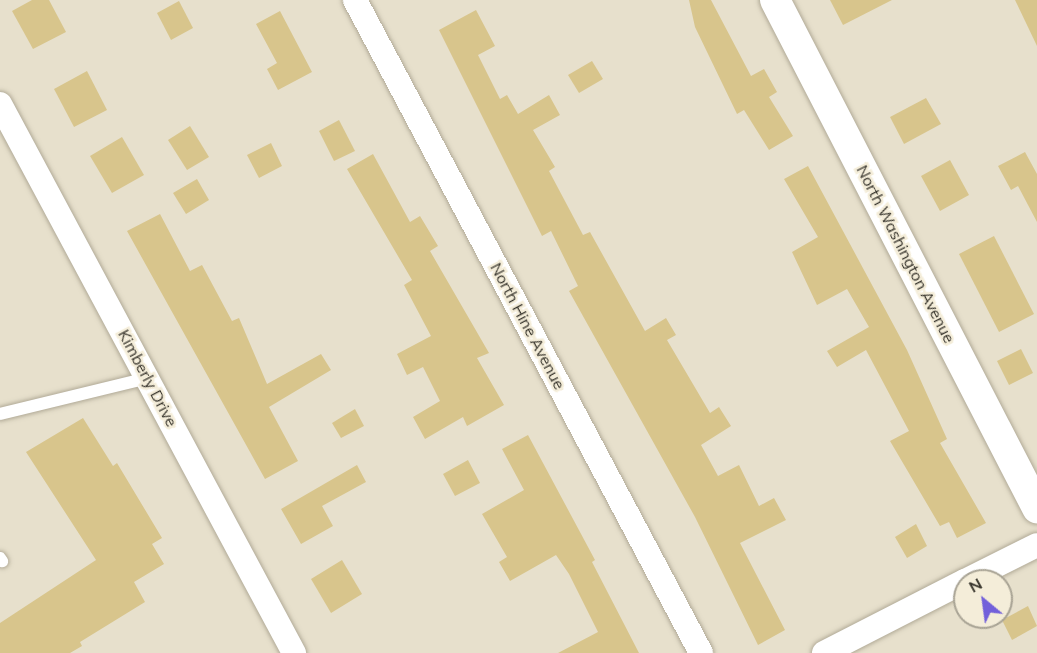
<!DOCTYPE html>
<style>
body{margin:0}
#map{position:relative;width:1037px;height:653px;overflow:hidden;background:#e7e0cc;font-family:Mulish,sans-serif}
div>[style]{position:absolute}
.building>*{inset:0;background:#d8c58c}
.roads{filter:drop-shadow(0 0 2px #b1aa97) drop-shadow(0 0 2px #b1aa97)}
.service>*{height:12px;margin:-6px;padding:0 6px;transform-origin:6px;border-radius:6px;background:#fff}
.minor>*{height:24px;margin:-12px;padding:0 12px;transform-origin:12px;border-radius:12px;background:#fff}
.tertiary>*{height:30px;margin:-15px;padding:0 15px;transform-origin:15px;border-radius:15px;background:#fff}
span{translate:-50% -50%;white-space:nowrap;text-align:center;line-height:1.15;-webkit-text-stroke:5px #f4edd9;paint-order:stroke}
.street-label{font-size:16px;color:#37342c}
.north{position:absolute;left:953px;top:569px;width:60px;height:60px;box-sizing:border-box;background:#f4edd9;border:2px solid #a8a394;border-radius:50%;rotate:331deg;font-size:16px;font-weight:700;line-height:24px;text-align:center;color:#37342c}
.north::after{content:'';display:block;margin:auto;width:21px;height:27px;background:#7260da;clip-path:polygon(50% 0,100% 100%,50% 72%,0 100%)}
</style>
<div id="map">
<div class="building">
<div style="clip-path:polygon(32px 0,49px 0,66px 32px,33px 49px,12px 11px)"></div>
<div style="clip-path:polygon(689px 0,711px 0,751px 76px,764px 69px,777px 92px,769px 97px,793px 136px,769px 150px,744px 110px,737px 114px,695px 27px)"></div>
<div style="clip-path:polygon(830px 0,892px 0,843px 25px)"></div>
<div style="clip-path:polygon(1015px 0,1037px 0,1037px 46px)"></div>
<div style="clip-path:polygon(179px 1px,193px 28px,171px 40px,157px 13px)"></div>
<div style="clip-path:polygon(476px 10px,495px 46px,478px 55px,500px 99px,507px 95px,518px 114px,549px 95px,560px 115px,533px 130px,555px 167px,549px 171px,583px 235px,590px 232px,645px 331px,666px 318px,676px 335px,667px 340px,710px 413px,719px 407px,731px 426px,701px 445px,718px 476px,739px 465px,759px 506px,774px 498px,786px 520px,740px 543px,785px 630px,758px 645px,695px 517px,569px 291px,578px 286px,551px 231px,542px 236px,439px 30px)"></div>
<div style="clip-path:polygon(280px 11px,312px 72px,278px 90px,267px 69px,277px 63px,256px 24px)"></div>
<div style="clip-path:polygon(592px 61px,603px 79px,579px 93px,568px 75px)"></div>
<div style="clip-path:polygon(87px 71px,107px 110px,74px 127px,54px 89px)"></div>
<div style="clip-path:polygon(926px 98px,941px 124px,904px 144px,890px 117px)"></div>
<div style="clip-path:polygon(339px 120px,355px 151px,334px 161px,319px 131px)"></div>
<div style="clip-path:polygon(190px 126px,209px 157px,187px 170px,168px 140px)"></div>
<div style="clip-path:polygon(122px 137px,144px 175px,112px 193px,90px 156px)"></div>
<div style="clip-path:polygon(271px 143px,282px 166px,259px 178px,247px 155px)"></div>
<div style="clip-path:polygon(1025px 152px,1037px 174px,1037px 222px,1018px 186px,1011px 190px,998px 166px)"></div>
<div style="clip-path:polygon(373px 154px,410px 222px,420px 216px,438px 246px,430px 251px,489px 353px,477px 358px,504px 405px,467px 426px,463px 417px,425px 439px,413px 417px,440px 401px,423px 367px,407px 375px,397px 354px,431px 336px,404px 285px,412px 280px,347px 169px)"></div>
<div style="clip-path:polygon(950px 160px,969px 195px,940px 211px,921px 176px)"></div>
<div style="clip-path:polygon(808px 166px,907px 350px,947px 439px,940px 443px,986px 523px,957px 538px,949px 522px,940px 526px,890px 441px,909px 431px,866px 350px,837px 367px,827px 351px,869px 327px,847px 289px,817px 305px,792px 252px,818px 237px,784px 179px)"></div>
<div style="clip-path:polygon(197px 179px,209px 200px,186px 214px,173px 193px)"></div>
<div style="clip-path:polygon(160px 214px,190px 271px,202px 265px,232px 321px,239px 318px,267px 384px,321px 354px,331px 370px,269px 407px,298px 461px,265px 479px,127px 231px)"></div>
<div style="clip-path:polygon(994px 236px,1034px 314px,999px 332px,959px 254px)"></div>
<div style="clip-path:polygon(1021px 349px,1033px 373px,1009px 385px,997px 361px)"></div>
<div style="clip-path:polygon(355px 409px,364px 426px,341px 438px,332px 423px)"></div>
<div style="clip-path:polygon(83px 418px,113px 466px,117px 463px,162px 538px,152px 544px,164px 564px,134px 582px,145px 602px,80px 642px,82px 646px,70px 653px,0 653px,0 623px,96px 560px,26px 452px)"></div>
<div style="clip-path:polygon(528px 435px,595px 560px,592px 562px,639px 653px,558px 653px,598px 632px,569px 574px,556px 555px,510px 581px,499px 562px,507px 557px,482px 514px,524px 490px,502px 449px)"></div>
<div style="clip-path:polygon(468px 460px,480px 483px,455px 496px,443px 474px)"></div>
<div style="clip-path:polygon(357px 465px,366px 482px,322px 506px,333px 526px,301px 544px,281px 509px)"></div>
<div style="clip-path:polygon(916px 524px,927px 546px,907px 558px,895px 537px)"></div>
<div style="clip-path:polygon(342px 560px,362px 594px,331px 613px,311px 579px)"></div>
<div style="clip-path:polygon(1028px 606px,1037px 626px,1012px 640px,1002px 620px)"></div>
</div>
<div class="roads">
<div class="service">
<div style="left:0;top:414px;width:152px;rotate:-13.7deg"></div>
<div style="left:0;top:558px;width:4px;rotate:56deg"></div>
</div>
<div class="minor">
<div style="left:355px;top:0;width:739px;rotate:62.08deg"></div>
<div style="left:0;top:104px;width:623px;rotate:61.83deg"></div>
<div style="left:965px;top:581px;width:80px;rotate:-26.6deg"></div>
<div style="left:824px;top:653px;width:158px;rotate:-27.1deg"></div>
</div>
<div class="tertiary">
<div style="left:775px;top:0;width:572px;rotate:62.72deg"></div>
</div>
</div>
<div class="street-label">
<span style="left:906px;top:254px;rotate:63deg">North Washington Avenue</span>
<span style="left:528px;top:326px;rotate:62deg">North Hine Avenue</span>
<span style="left:148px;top:378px;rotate:62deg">Kimberly Drive</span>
</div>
<div class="north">N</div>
</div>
